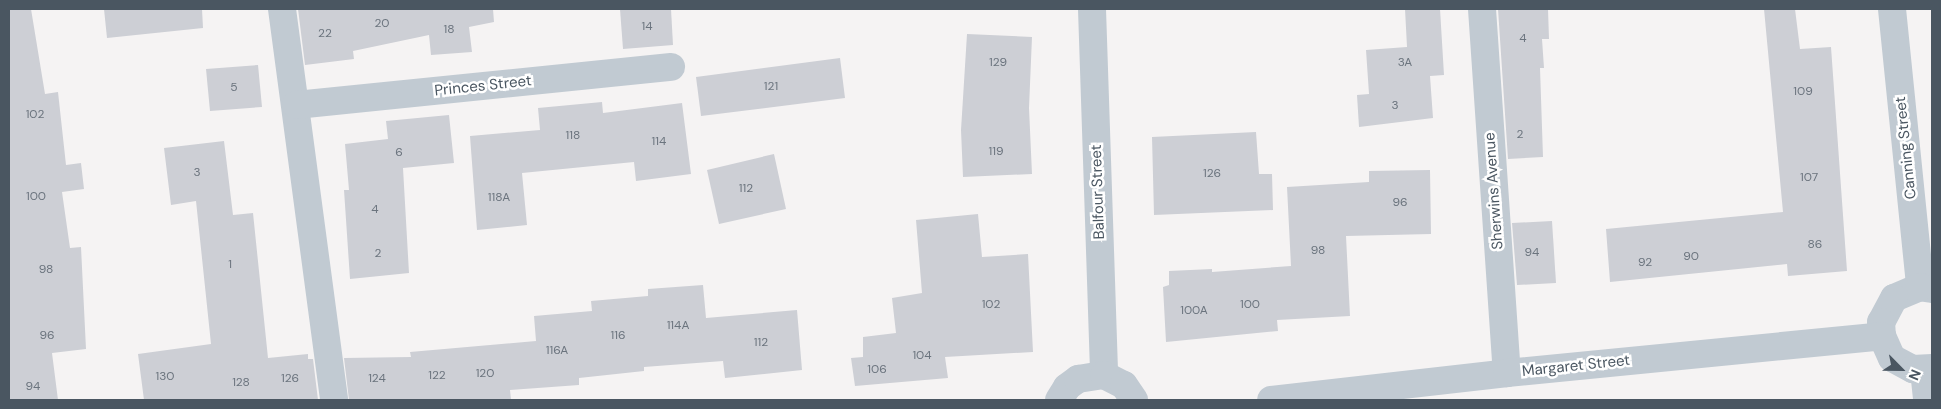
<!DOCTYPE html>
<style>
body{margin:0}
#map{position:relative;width:1941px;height:409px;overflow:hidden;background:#f5f3f3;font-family:"DM Sans",sans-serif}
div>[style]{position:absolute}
.building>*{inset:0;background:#cdcfd5}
.minor>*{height:28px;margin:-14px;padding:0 14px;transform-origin:14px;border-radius:14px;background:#c1cad2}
span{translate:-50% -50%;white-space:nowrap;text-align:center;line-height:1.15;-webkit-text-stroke:5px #fff;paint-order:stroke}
.number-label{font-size:12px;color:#6b747e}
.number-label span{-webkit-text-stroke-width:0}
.street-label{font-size:15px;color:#4a5661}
.frame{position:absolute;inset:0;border:10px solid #4a5661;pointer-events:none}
.north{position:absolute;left:1876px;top:344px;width:50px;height:50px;-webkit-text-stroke:4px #fff;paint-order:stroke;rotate:113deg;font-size:14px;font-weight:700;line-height:20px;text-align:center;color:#4a5661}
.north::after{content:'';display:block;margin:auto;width:18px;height:22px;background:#4a5661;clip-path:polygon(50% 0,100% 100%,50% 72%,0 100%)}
</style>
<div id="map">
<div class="building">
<div style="clip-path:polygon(9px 9px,31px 9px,45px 94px,58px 92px,66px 165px,81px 163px,84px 189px,62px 192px,70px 248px,81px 247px,86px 349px,52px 353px,58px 400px,9px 400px)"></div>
<div style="clip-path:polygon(104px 9px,202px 9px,203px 28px,107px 38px)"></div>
<div style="clip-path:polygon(298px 9px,493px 9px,494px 22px,469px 27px,472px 52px,431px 55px,429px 35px,353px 51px,354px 59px,305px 65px)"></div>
<div style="clip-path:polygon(620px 9px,671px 9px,673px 45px,623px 49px)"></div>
<div style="clip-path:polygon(1405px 9px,1440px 9px,1444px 75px,1430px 76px,1433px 118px,1359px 127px,1357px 95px,1369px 94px,1366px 50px,1407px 47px)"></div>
<div style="clip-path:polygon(1498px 9px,1548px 9px,1549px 39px,1542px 39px,1544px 68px,1540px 68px,1543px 157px,1508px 159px)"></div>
<div style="clip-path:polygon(1764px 9px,1795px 9px,1800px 49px,1831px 47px,1847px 271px,1788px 276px,1787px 264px,1610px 282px,1606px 229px,1783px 212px)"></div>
<div style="clip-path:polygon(967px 34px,1032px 37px,1029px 108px,1032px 174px,963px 177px,961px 130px)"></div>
<div style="clip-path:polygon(840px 58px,845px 98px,701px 116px,696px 77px)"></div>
<div style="clip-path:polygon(258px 65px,262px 107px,210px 111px,206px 69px)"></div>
<div style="clip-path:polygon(602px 102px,603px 113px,682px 103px,691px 174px,636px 181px,634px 162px,522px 173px,527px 225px,477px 230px,470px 136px,540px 130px,538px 108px)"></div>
<div style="clip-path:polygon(449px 115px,454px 163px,403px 168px,409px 273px,350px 279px,344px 190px,349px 190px,345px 144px,388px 139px,386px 121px)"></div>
<div style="clip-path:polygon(1256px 132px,1259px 174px,1272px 174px,1273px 210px,1154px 215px,1152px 137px)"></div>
<div style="clip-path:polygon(224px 141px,233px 215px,253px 213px,268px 358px,308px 354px,308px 359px,313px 359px,318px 400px,144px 400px,138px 354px,211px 344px,196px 201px,171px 205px,164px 148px)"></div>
<div style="clip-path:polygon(774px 154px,786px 209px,719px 224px,707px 170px)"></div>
<div style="clip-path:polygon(1430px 170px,1431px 234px,1346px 236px,1350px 316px,1277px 320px,1278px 331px,1166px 342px,1163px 287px,1169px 285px,1169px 271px,1212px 269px,1212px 272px,1291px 266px,1287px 187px,1369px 182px,1369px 171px)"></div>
<div style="clip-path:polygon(978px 214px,982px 257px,1028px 254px,1033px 352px,945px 357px,948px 378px,855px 386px,851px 358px,863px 357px,863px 337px,896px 333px,892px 298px,922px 293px,916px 220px)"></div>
<div style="clip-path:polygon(1552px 221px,1556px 283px,1517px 285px,1512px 223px)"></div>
<div style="clip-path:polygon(703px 285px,706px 318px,797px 310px,802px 370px,725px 378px,723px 361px,644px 367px,644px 371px,579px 378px,579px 385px,510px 390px,511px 400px,349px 400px,344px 358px,411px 357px,410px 352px,536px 341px,534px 316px,592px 311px,591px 301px,648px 296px,648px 289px)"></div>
</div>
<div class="minor">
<div style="left:282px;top:9px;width:394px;rotate:82.4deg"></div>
<div style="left:1092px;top:9px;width:366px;rotate:88.1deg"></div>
<div style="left:1482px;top:9px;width:365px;rotate:86.1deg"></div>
<div style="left:1892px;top:9px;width:279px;rotate:84.2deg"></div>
<div style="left:296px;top:105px;width:377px;rotate:-5.8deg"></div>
<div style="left:1932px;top:289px;width:12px;rotate:-171deg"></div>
<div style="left:1920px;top:287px;width:28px;rotate:157deg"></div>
<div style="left:1894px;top:298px;width:27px;rotate:118deg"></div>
<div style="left:1881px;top:322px;width:14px;rotate:86deg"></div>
<div style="left:1882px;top:336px;width:24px;rotate:66deg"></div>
<div style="left:1892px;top:358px;width:24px;rotate:28deg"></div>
<div style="left:1913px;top:369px;width:19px;rotate:-3deg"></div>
<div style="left:1924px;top:370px;width:30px;rotate:84deg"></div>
<div style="left:1059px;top:400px;width:15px;rotate:-58deg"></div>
<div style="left:1067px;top:387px;width:14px;rotate:-36deg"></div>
<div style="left:1078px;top:379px;width:26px;rotate:-9deg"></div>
<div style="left:1104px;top:375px;width:22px;rotate:27deg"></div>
<div style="left:1124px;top:385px;width:18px;rotate:56deg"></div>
<div style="left:1271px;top:400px;width:238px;rotate:-6.5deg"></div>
<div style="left:1507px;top:373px;width:377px;rotate:-5.6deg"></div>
</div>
<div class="number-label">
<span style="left:382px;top:24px">20</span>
<span style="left:647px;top:27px">14</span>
<span style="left:449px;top:30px">18</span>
<span style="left:325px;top:34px">22</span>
<span style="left:1523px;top:39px">4</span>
<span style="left:998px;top:63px">129</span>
<span style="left:1405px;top:63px">3A</span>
<span style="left:771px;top:87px">121</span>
<span style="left:234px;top:88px">5</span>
<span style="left:1803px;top:92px">109</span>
<span style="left:1395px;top:106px">3</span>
<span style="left:35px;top:115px">102</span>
<span style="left:1520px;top:135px">2</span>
<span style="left:573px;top:136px">118</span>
<span style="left:659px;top:142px">114</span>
<span style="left:996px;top:152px">119</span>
<span style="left:399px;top:153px">6</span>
<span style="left:197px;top:173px">3</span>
<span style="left:1212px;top:174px">126</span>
<span style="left:1809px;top:178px">107</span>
<span style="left:746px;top:189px">112</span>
<span style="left:36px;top:197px">100</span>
<span style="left:499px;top:198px">118A</span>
<span style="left:1400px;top:203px">96</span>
<span style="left:375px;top:210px">4</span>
<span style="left:1815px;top:245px">86</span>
<span style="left:1318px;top:251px">98</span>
<span style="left:1532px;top:253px">94</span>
<span style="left:378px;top:254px">2</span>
<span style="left:1691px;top:257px">90</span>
<span style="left:1645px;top:263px">92</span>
<span style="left:230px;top:265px">1</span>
<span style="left:46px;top:270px">98</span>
<span style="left:991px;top:305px">102</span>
<span style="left:1250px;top:305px">100</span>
<span style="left:1194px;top:311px">100A</span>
<span style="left:678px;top:326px">114A</span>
<span style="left:47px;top:336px">96</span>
<span style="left:618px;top:336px">116</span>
<span style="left:761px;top:343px">112</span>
<span style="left:557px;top:351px">116A</span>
<span style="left:922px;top:356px">104</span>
<span style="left:877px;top:370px">106</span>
<span style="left:485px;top:374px">120</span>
<span style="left:437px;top:376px">122</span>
<span style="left:165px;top:377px">130</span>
<span style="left:290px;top:379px">126</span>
<span style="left:377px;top:379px">124</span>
<span style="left:241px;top:383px">128</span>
<span style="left:33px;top:387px">94</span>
</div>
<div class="street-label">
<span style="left:483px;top:86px;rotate:-6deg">Princes Street</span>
<span style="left:1906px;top:148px;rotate:-96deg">Canning Street</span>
<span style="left:1494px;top:191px;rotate:-94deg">Sherwins Avenue</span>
<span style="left:1098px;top:192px;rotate:-92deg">Balfour Street</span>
<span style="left:1576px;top:366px;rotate:-6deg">Margaret Street</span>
</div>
<div class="frame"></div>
<div class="north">N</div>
</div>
